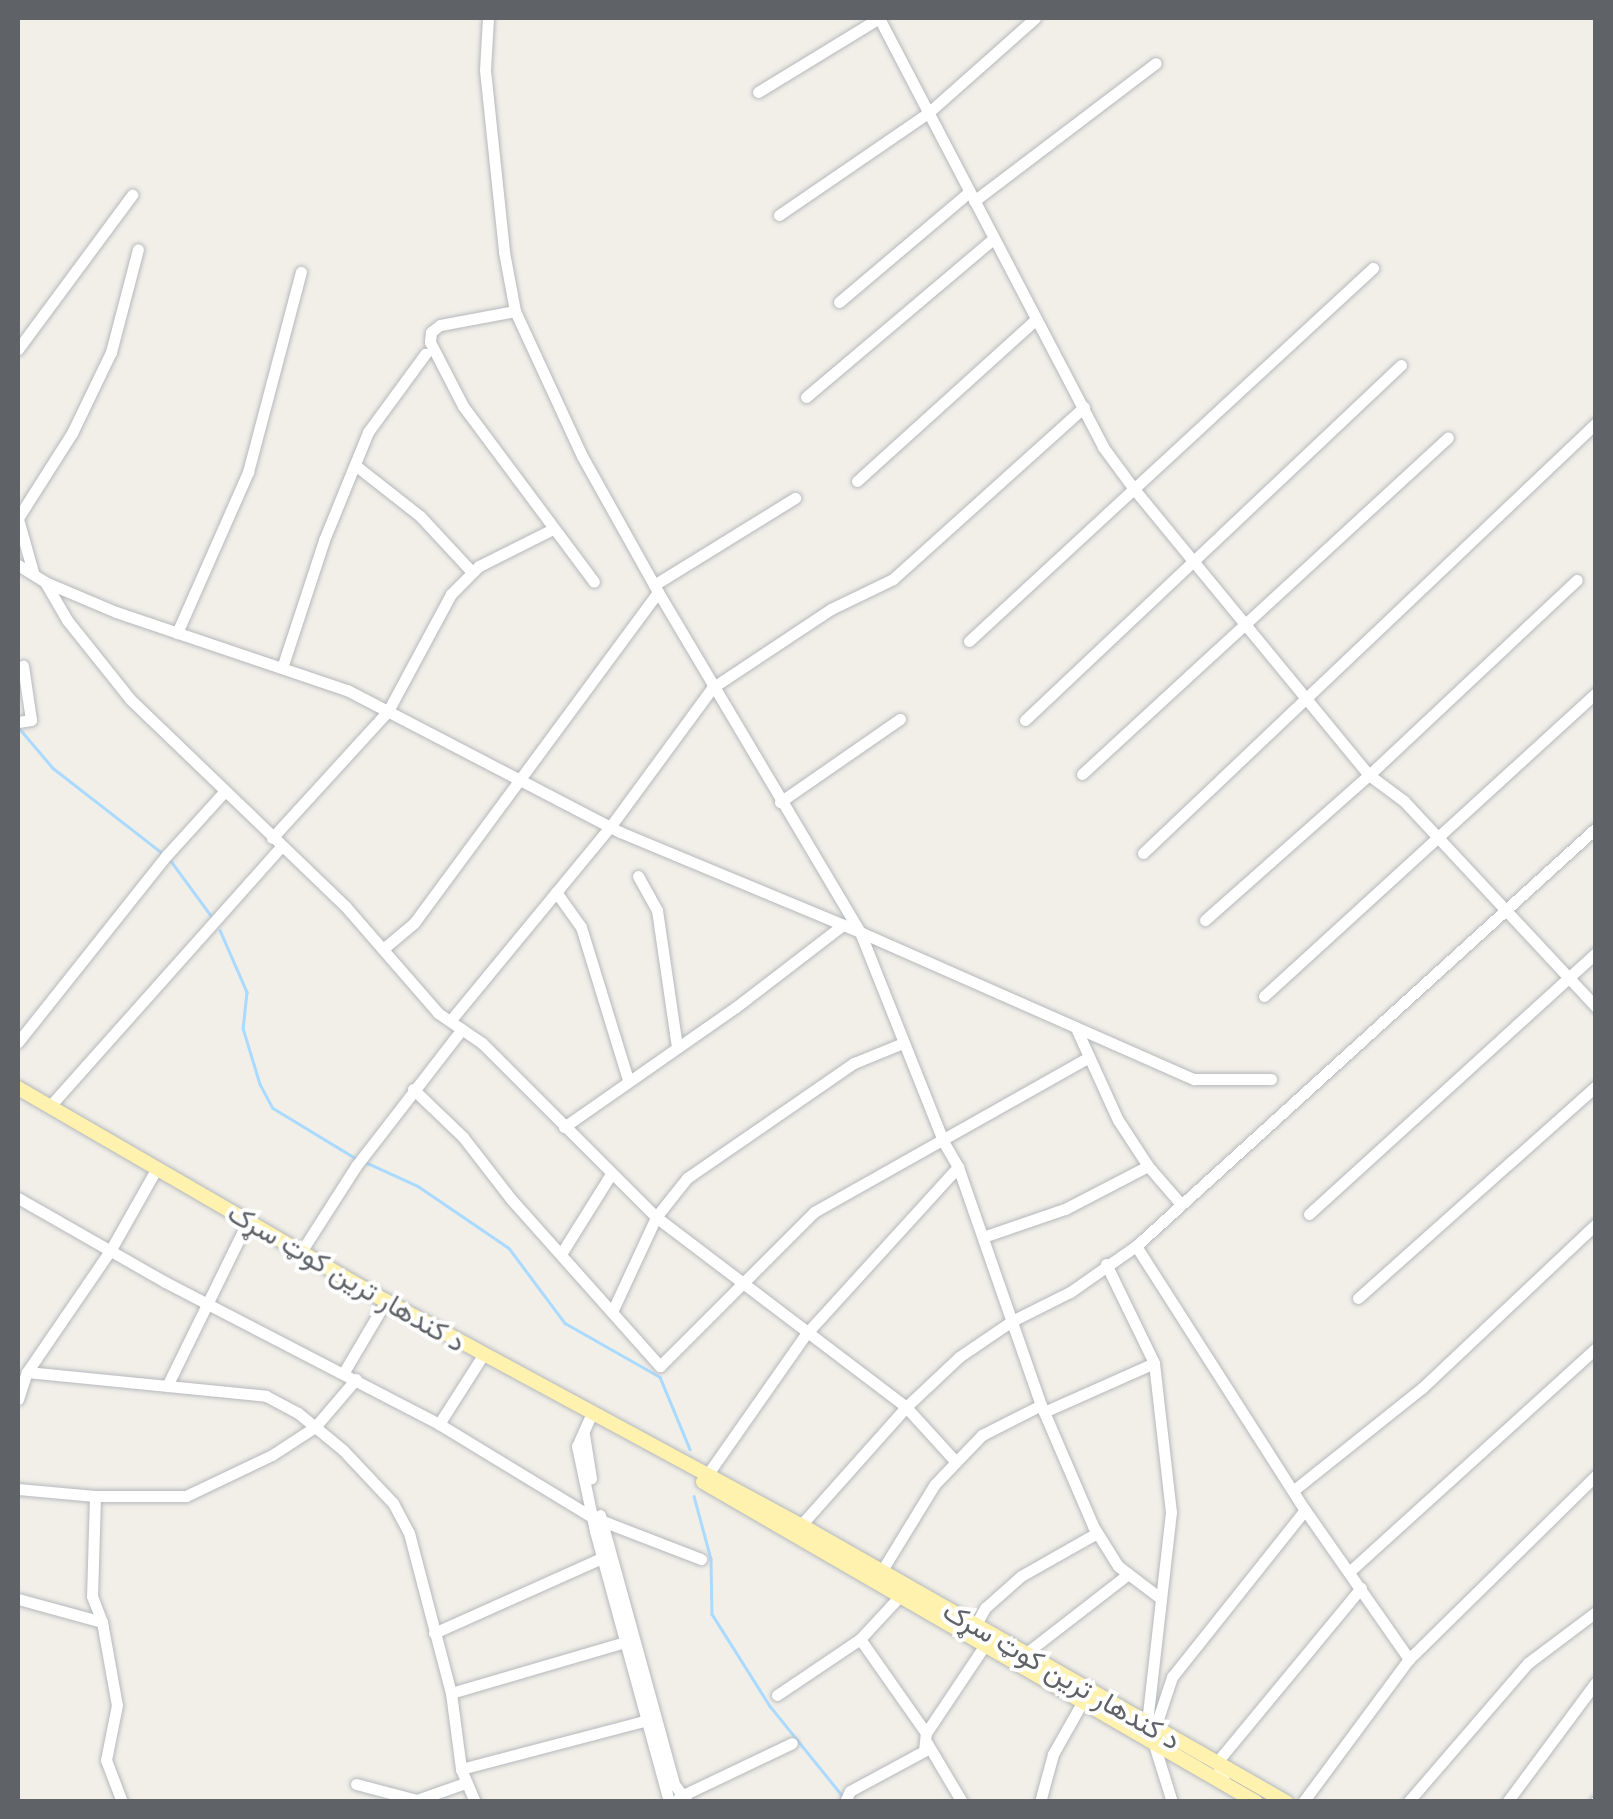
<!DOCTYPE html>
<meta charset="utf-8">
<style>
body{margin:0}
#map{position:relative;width:1613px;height:1819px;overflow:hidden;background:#f1efe8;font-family:"Space Grotesk",Vazirmatn,sans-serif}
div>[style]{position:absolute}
.stream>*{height:2.5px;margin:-1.25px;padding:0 1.25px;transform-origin:1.25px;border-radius:1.25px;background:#aadaff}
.roads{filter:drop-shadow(0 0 2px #b5b8bc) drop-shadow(0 0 2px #b5b8bc)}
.minor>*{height:11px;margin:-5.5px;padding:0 5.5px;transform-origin:5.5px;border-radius:5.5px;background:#fff}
.major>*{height:14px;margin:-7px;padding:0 7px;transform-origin:7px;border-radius:7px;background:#fff2af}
span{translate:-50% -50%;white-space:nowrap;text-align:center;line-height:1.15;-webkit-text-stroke:8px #fff;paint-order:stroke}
.street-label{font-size:28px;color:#5f6368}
.frame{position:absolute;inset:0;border:20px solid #5f6368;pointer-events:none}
</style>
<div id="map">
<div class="stream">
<div style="left:20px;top:729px;width:51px;rotate:49.8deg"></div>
<div style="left:53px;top:768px;width:137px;rotate:37.9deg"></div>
<div style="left:171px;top:861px;width:69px;rotate:53.8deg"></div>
<div style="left:220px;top:930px;width:68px;rotate:66.5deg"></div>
<div style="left:247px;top:992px;width:36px;rotate:96deg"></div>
<div style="left:243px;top:1028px;width:59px;rotate:73.1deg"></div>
<div style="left:260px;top:1084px;width:27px;rotate:62deg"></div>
<div style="left:273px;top:1108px;width:98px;rotate:31.3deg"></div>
<div style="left:365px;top:1162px;width:58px;rotate:24.4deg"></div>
<div style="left:418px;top:1186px;width:110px;rotate:34.3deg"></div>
<div style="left:509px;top:1248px;width:94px;rotate:53.3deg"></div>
<div style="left:565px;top:1323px;width:109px;rotate:29.6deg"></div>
<div style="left:660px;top:1377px;width:78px;rotate:67.4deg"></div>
<div style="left:694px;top:1496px;width:65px;rotate:74.9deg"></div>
<div style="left:711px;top:1559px;width:55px;rotate:89deg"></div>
<div style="left:712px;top:1614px;width:109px;rotate:57.8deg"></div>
<div style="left:770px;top:1706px;width:113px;rotate:51.1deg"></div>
</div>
<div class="roads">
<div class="minor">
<div style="left:488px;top:18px;width:52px;rotate:93.3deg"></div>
<div style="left:485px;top:70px;width:183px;rotate:84deg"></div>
<div style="left:504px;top:252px;width:60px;rotate:79.4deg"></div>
<div style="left:515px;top:311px;width:160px;rotate:65.2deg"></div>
<div style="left:582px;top:456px;width:156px;rotate:60.8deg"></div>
<div style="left:658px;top:592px;width:395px;rotate:59.3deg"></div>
<div style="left:860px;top:932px;width:225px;rotate:68.3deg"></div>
<div style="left:943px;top:1141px;width:30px;rotate:60deg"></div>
<div style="left:958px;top:1167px;width:252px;rotate:70.8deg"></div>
<div style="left:1041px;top:1405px;width:132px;rotate:66.7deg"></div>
<div style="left:1093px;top:1526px;width:47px;rotate:58deg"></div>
<div style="left:1118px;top:1566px;width:51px;rotate:37.1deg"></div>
<div style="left:879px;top:18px;width:484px;rotate:62.4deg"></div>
<div style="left:1103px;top:447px;width:52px;rotate:53.6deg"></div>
<div style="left:1134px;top:489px;width:370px;rotate:50.6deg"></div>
<div style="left:1369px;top:775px;width:44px;rotate:36.6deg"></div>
<div style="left:1404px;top:801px;width:282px;rotate:47deg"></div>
<div style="left:758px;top:92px;width:142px;rotate:-31.4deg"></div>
<div style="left:974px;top:201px;width:228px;rotate:-37.2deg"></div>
<div style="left:779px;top:215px;width:181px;rotate:-34.4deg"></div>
<div style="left:928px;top:113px;width:143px;rotate:-41.6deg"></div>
<div style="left:839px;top:302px;width:170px;rotate:-40.2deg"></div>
<div style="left:515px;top:311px;width:76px;rotate:169.4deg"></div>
<div style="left:440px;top:325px;width:11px;rotate:142deg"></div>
<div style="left:431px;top:332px;width:10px;rotate:96deg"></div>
<div style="left:430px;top:342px;width:72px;rotate:62.7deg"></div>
<div style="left:463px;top:406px;width:219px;rotate:53.3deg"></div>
<div style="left:18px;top:349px;width:192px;rotate:-53.5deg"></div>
<div style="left:806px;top:397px;width:246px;rotate:-40.2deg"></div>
<div style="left:355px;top:465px;width:83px;rotate:38.1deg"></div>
<div style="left:420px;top:516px;width:76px;rotate:47.1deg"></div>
<div style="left:857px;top:481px;width:241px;rotate:-42.1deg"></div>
<div style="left:18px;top:518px;width:101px;rotate:-57.6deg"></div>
<div style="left:72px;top:433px;width:90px;rotate:-64.3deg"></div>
<div style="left:111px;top:352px;width:106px;rotate:-75.3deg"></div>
<div style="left:18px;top:519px;width:55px;rotate:74.2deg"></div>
<div style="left:18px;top:565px;width:32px;rotate:32deg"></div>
<div style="left:45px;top:582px;width:44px;rotate:59.9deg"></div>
<div style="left:67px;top:620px;width:101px;rotate:51.4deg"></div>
<div style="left:130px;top:699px;width:300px;rotate:43.9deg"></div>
<div style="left:346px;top:907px;width:140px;rotate:49deg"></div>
<div style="left:438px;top:1013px;width:53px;rotate:34.3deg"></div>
<div style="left:482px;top:1043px;width:246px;rotate:45deg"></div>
<div style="left:656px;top:1217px;width:314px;rotate:37.2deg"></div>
<div style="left:906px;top:1407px;width:74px;rotate:47.7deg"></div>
<div style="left:45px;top:582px;width:77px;rotate:22.9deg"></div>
<div style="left:116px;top:612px;width:244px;rotate:18.7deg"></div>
<div style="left:347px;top:690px;width:308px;rotate:27.5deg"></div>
<div style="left:620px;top:832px;width:260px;rotate:22.6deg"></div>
<div style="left:860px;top:932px;width:365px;rotate:23.8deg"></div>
<div style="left:1194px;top:1079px;width:77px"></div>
<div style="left:654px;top:585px;width:166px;rotate:-31.7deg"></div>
<div style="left:177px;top:633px;width:176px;rotate:-66.2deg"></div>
<div style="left:248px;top:472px;width:207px;rotate:-75.2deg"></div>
<div style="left:969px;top:641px;width:550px;rotate:-42.72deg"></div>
<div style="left:282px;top:668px;width:135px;rotate:-71.8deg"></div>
<div style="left:324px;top:540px;width:117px;rotate:-67.8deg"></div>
<div style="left:368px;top:432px;width:97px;rotate:-53.8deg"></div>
<div style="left:1025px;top:720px;width:517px;rotate:-43.35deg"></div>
<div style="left:18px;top:722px;width:13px;rotate:-9deg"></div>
<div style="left:31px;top:720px;width:55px;rotate:-98.4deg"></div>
<div style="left:1082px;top:774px;width:497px;rotate:-42.6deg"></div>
<div style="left:780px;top:802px;width:146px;rotate:-34.7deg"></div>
<div style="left:272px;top:838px;width:172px;rotate:-47.6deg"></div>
<div style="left:388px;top:711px;width:133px;rotate:-61.7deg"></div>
<div style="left:451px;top:594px;width:40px;rotate:-45deg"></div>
<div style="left:479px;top:566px;width:83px;rotate:-26.6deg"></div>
<div style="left:1143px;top:853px;width:625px;rotate:-43.51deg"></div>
<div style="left:638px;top:876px;width:39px;rotate:61deg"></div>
<div style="left:657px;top:910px;width:138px;rotate:81.7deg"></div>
<div style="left:556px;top:892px;width:43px;rotate:54.5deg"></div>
<div style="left:581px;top:927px;width:160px;rotate:72.9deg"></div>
<div style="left:1205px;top:920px;width:219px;rotate:-41.5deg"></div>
<div style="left:1369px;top:775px;width:285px;rotate:-43.2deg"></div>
<div style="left:383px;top:949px;width:40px;rotate:-40deg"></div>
<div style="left:414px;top:923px;width:411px;rotate:-53.6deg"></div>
<div style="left:1264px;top:996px;width:449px;rotate:-42.4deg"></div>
<div style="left:450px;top:1021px;width:251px;rotate:-50.5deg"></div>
<div style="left:610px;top:827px;width:172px;rotate:-53.7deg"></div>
<div style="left:712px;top:688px;width:143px;rotate:-33.6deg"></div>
<div style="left:831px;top:609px;width:69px;rotate:-25.8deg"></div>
<div style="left:893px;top:579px;width:257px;rotate:-42deg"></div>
<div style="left:1076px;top:1028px;width:101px;rotate:65.5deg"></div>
<div style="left:1118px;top:1120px;width:55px;rotate:56.9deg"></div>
<div style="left:1148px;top:1166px;width:49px;rotate:49.1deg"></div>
<div style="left:18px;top:1042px;width:238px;rotate:-51.5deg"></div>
<div style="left:166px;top:856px;width:86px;rotate:-47.8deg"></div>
<div style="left:413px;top:1089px;width:69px;rotate:43.8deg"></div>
<div style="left:463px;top:1137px;width:78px;rotate:52.3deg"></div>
<div style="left:511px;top:1199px;width:224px;rotate:48.3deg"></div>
<div style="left:660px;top:1366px;width:218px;rotate:-45deg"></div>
<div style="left:814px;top:1212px;width:313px;rotate:-29.4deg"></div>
<div style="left:50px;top:1106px;width:347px;rotate:-48.3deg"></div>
<div style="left:564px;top:1127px;width:210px;rotate:-34.9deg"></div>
<div style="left:736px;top:1007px;width:135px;rotate:-37.5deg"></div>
<div style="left:18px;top:1198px;width:169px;rotate:29.7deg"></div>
<div style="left:165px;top:1282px;width:309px;rotate:27.4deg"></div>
<div style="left:439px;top:1424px;width:179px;rotate:31.3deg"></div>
<div style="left:592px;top:1517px;width:117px;rotate:21.1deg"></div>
<div style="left:1309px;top:1214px;width:388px;rotate:-42.3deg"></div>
<div style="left:983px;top:1237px;width:87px;rotate:-18.9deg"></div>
<div style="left:1065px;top:1209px;width:93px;rotate:-27.4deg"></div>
<div style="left:1136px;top:1246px;width:313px;rotate:57.4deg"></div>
<div style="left:1305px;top:1510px;width:182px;rotate:55.1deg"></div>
<div style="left:301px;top:1252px;width:102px;rotate:-57.4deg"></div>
<div style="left:356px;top:1166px;width:173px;rotate:-52.3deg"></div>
<div style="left:561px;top:1254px;width:94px;rotate:-58deg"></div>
<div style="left:1106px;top:1264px;width:110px;rotate:64.1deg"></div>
<div style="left:1154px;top:1363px;width:150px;rotate:83.5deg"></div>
<div style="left:1171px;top:1512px;width:213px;rotate:96.5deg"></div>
<div style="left:1358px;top:1298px;width:319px;rotate:-41.7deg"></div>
<div style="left:612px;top:1312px;width:105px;rotate:-65.1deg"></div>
<div style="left:656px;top:1217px;width:50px;rotate:-51.5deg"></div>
<div style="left:687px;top:1178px;width:203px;rotate:-34.6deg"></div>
<div style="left:854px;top:1063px;width:53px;rotate:-22.2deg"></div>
<div style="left:27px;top:1372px;width:240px;rotate:5.7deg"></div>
<div style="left:266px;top:1396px;width:36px;rotate:28deg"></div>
<div style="left:298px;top:1413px;width:58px;rotate:39.4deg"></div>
<div style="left:343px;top:1450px;width:73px;rotate:46.7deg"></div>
<div style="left:393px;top:1503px;width:34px;rotate:62deg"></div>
<div style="left:409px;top:1533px;width:165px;rotate:75.3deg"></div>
<div style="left:451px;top:1693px;width:77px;rotate:82.5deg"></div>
<div style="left:461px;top:1769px;width:36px;rotate:67deg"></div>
<div style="left:344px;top:1372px;width:82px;rotate:-59.4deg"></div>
<div style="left:167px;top:1386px;width:184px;rotate:-63.9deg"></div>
<div style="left:18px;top:1399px;width:28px;rotate:-72deg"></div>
<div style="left:27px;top:1372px;width:147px;rotate:-55.6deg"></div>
<div style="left:110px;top:1251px;width:95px;rotate:-60.5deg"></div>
<div style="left:1044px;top:1412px;width:120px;rotate:-24deg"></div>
<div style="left:591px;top:1415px;width:34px;rotate:114deg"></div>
<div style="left:577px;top:1446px;width:87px;rotate:78deg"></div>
<div style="left:595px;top:1531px;width:281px;rotate:74.7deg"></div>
<div style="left:439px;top:1424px;width:82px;rotate:-57.5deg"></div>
<div style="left:584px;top:1435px;width:44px;rotate:80.8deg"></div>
<div style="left:705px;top:1478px;width:176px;rotate:-55deg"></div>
<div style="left:806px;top:1334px;width:226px;rotate:-47.7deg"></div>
<div style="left:18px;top:1489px;width:77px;rotate:5.2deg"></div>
<div style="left:95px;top:1496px;width:91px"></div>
<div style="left:186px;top:1496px;width:95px;rotate:-25.5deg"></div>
<div style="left:272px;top:1455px;width:51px;rotate:-33.1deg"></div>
<div style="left:315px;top:1427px;width:63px;rotate:-49.5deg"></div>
<div style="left:1294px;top:1490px;width:164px;rotate:-38.6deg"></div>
<div style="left:1422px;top:1388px;width:239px;rotate:-43.3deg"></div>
<div style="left:95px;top:1496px;width:100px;rotate:91.7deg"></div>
<div style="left:92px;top:1596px;width:28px;rotate:69deg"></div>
<div style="left:102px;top:1622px;width:84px;rotate:79.8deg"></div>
<div style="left:117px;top:1705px;width:56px;rotate:101.3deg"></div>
<div style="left:106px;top:1760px;width:45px;rotate:69.1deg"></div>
<div style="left:600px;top:1515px;width:279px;rotate:74.6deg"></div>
<div style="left:674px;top:1784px;width:22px;rotate:54deg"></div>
<div style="left:801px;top:1525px;width:158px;rotate:-48.3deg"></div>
<div style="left:906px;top:1407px;width:73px;rotate:-43.3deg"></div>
<div style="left:959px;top:1357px;width:64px;rotate:-34.2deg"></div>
<div style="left:1012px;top:1321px;width:65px;rotate:-26.6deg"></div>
<div style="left:1070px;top:1292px;width:80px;rotate:-34.9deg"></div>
<div style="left:1136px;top:1246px;width:622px;rotate:-42.26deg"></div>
<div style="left:881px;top:1572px;width:103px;rotate:-58.5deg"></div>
<div style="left:935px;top:1484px;width:68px;rotate:-46.2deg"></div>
<div style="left:982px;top:1435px;width:66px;rotate:-27deg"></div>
<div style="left:1349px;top:1572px;width:333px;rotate:-42.2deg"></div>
<div style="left:18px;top:1599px;width:87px;rotate:15.3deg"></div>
<div style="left:975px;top:1626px;width:21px;rotate:-61deg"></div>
<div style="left:985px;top:1608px;width:48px;rotate:-41.6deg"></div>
<div style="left:1021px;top:1576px;width:87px;rotate:-29.5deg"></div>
<div style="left:434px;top:1633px;width:184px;rotate:-24.1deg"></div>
<div style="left:860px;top:1639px;width:115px;rotate:54.9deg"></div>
<div style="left:1025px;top:1654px;width:130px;rotate:-37.8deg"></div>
<div style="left:451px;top:1693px;width:185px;rotate:-16.3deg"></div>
<div style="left:777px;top:1695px;width:100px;rotate:-34deg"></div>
<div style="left:860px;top:1639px;width:59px;rotate:-47.1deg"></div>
<div style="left:1155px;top:1728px;width:54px;rotate:-71.6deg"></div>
<div style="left:1172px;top:1677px;width:213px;rotate:-51.5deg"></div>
<div style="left:1153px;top:1741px;width:64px;rotate:72.7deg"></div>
<div style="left:927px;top:1743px;width:69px;rotate:59.3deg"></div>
<div style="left:461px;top:1769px;width:197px;rotate:-14.7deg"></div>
<div style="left:1225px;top:1783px;width:22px;rotate:-111deg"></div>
<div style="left:1217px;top:1762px;width:226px;rotate:-50.4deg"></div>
<div style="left:356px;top:1784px;width:63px;rotate:14.7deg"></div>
<div style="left:417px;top:1800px;width:51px;rotate:-19.5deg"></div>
<div style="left:679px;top:1797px;width:125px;rotate:-25.5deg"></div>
<div style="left:845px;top:1802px;width:12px;rotate:-66deg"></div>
<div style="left:850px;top:1791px;width:84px;rotate:-28.4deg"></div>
<div style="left:924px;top:1751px;width:18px;rotate:-84deg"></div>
<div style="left:926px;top:1733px;width:106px;rotate:-56.2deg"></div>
<div style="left:1040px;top:1802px;width:50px;rotate:-74.8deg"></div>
<div style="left:1053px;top:1754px;width:61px;rotate:-60.5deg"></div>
<div style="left:1303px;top:1802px;width:178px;rotate:-53.5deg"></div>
<div style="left:1409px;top:1659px;width:262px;rotate:-44.5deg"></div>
<div style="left:1408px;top:1802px;width:184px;rotate:-49.2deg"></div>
<div style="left:1528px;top:1663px;width:85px;rotate:-36.9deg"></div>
<div style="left:1507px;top:1802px;width:149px;rotate:-53.4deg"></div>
<div style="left:1595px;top:1802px;width:1px;rotate:-45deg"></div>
</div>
<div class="major">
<div style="left:18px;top:1088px;width:425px;rotate:30.1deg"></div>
<div style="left:386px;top:1301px;width:472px;rotate:28.4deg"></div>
<div style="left:801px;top:1525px;width:559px;rotate:29.73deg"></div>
<div style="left:703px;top:1482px;width:639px;rotate:30.06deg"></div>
</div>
</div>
<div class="street-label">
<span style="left:347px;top:1277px;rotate:30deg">د کندهار ترين کوټ سړک</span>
<span style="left:1062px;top:1675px;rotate:30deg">د کندهار ترين کوټ سړک</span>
</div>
<div class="frame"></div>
</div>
